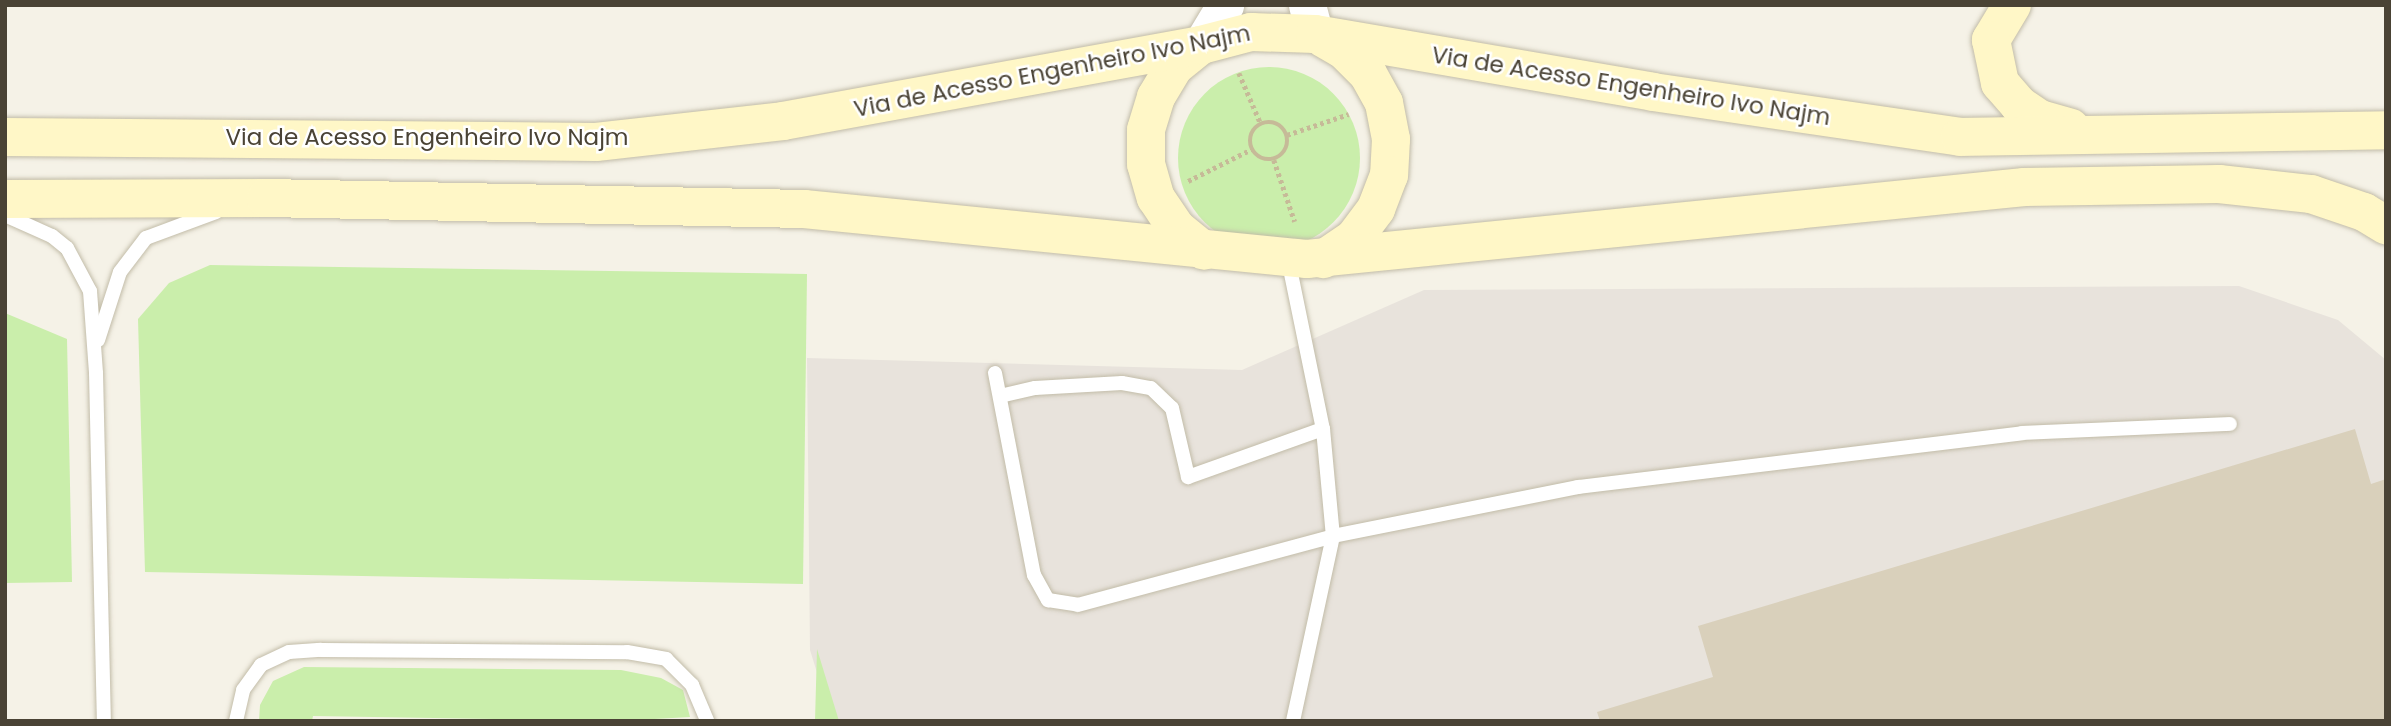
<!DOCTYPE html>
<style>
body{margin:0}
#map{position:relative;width:2391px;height:726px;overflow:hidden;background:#f5f2e7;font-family:Poppins,sans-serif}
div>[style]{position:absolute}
.industrial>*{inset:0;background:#e8e3dc}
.green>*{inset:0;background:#caeeab}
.round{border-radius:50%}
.building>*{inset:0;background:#d9d0bb}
.path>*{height:4.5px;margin-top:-2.25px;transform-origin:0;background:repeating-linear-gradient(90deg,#c6ba98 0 3.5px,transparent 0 7px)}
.path>.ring{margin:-2.25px;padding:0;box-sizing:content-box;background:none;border:4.5px solid #c6ba98;border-radius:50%}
.roads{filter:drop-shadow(0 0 2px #c2bca8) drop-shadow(0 0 2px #c2bca8)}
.service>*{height:14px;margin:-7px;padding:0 7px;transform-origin:7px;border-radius:7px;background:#fff}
.tertiary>*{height:37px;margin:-18.5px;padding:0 18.5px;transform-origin:18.5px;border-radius:18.5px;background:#fff}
.secondary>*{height:38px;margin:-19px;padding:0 19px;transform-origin:19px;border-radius:19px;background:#fff7c7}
span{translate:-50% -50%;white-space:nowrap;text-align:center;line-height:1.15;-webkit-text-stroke:5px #fff;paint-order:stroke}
.street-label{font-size:23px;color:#4a4335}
.frame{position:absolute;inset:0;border:7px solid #4a4335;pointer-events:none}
</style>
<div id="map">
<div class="industrial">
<div style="clip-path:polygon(2239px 286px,2338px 320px,2386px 360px,2386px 721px,832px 721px,810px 650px,807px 358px,1242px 370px,1424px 290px)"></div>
</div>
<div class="green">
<div class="round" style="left:1178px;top:67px;width:182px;height:182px"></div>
<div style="clip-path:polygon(210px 265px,807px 274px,803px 584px,145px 572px,138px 319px,169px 283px)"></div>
<div style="clip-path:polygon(5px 313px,67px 339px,72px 582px,5px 583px)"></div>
<div style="clip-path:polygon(817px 649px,839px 721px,815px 721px)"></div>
<div style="clip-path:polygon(304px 667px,621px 670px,661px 678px,683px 690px,690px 717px,619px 721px,313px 716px,312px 721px,259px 721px,260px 705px,273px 681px)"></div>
</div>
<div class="building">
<div style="clip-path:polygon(2355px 429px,2371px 484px,2386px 479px,2386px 721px,1600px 721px,1597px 712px,1713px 677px,1698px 626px)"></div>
</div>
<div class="path">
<div style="left:1239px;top:73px;width:56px;rotate:66.7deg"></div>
<div class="ring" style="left:1250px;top:122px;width:33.5px;height:33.5px"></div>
<div style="left:1287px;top:135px;width:65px;rotate:-18.7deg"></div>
<div style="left:1274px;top:160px;width:65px;rotate:71.3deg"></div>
<div style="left:1188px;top:181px;width:72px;rotate:-26.6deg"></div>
</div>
<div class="roads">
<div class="service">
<div style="left:5px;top:215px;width:51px;rotate:24.1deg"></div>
<div style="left:52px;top:236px;width:19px;rotate:39deg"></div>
<div style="left:67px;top:248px;width:49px;rotate:61.9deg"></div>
<div style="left:90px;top:291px;width:82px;rotate:85.8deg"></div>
<div style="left:96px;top:373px;width:348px;rotate:88.7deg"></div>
<div style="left:1288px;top:259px;width:174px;rotate:78.4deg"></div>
<div style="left:1323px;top:429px;width:107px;rotate:84.7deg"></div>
<div style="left:1333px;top:536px;width:189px;rotate:102.2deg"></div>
<div style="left:98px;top:340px;width:71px;rotate:-72.1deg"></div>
<div style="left:120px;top:272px;width:43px;rotate:-52.6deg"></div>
<div style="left:146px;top:238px;width:75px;rotate:-20.4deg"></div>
<div style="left:995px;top:373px;width:206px;rotate:79.1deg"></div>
<div style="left:1034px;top:575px;width:29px;rotate:61deg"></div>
<div style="left:1048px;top:600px;width:30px;rotate:9deg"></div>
<div style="left:1078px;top:605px;width:264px;rotate:-15.1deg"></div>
<div style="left:1333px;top:536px;width:250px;rotate:-11.3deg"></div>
<div style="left:1578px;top:487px;width:447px;rotate:-6.9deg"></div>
<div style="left:2022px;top:433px;width:208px;rotate:-2.5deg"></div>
<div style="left:1000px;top:396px;width:36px;rotate:-13deg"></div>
<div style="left:1035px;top:388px;width:87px;rotate:-3.3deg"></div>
<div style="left:1122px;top:383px;width:29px;rotate:10deg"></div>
<div style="left:1151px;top:388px;width:29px;rotate:44deg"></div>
<div style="left:1172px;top:408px;width:71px;rotate:76.9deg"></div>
<div style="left:1188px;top:477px;width:143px;rotate:-19.6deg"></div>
<div style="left:236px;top:721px;width:32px;rotate:-77deg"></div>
<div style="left:243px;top:690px;width:31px;rotate:-54deg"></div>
<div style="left:261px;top:665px;width:31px;rotate:-25deg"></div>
<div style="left:289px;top:652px;width:32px;rotate:-4deg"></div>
<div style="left:321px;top:650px;width:306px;rotate:0.4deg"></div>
<div style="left:627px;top:652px;width:40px;rotate:10deg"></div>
<div style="left:666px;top:659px;width:37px;rotate:45deg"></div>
<div style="left:692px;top:685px;width:39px;rotate:67deg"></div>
</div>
<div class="tertiary">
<div style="left:1307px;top:5px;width:30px;rotate:75deg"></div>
<div style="left:1201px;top:45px;width:47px;rotate:-59deg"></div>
</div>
<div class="secondary">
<div style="left:2012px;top:5px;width:41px;rotate:121deg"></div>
<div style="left:1991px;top:40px;width:44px;rotate:78.2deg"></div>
<div style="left:2000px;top:83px;width:29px;rotate:49deg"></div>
<div style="left:2019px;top:105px;width:25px;rotate:34deg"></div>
<div style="left:2040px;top:119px;width:32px;rotate:16deg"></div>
<div style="left:1323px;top:38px;width:24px;rotate:30deg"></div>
<div style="left:1344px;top:50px;width:34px;rotate:45deg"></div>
<div style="left:1368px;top:74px;width:33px;rotate:61deg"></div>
<div style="left:1384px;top:103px;width:37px;rotate:79deg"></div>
<div style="left:1391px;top:139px;width:36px;rotate:93deg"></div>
<div style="left:1389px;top:175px;width:36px;rotate:111deg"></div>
<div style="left:1376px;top:209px;width:38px;rotate:127deg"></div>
<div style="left:1353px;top:239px;width:36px;rotate:146deg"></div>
<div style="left:1201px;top:45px;width:35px;rotate:141deg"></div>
<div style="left:1174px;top:67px;width:35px;rotate:121deg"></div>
<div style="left:1156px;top:97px;width:34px;rotate:107deg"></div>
<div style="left:1146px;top:130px;width:34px;rotate:90deg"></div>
<div style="left:1146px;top:164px;width:35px;rotate:74deg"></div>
<div style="left:1156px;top:198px;width:36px;rotate:56deg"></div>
<div style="left:1176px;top:228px;width:36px;rotate:39deg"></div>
<div style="left:5px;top:137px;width:591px;rotate:0.48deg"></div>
<div style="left:596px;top:142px;width:188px;rotate:-6.4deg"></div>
<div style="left:783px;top:121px;width:425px;rotate:-10.3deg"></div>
<div style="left:1201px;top:45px;width:52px;rotate:-14.6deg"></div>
<div style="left:1251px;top:32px;width:64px;rotate:1.8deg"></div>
<div style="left:1315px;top:34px;width:343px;rotate:9.7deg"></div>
<div style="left:1653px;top:92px;width:310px;rotate:8.3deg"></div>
<div style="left:1960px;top:137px;width:426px;rotate:-0.9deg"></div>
<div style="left:5px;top:199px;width:261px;rotate:-0.2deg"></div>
<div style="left:266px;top:198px;width:538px;rotate:1.17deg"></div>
<div style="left:804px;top:209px;width:505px;rotate:5.68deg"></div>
<div style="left:1307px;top:259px;width:721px;rotate:-5.73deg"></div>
<div style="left:2024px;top:187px;width:195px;rotate:-0.9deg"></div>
<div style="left:2219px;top:184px;width:93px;rotate:6.2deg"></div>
<div style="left:2311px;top:194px;width:56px;rotate:18.8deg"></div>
<div style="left:2364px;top:212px;width:26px;rotate:31deg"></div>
</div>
</div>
<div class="street-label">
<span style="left:1052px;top:71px;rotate:-11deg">Via de Acesso Engenheiro Ivo Najm</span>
<span style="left:1631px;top:86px;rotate:9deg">Via de Acesso Engenheiro Ivo Najm</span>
<span style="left:427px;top:137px">Via de Acesso Engenheiro Ivo Najm</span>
</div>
<div class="frame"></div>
</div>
